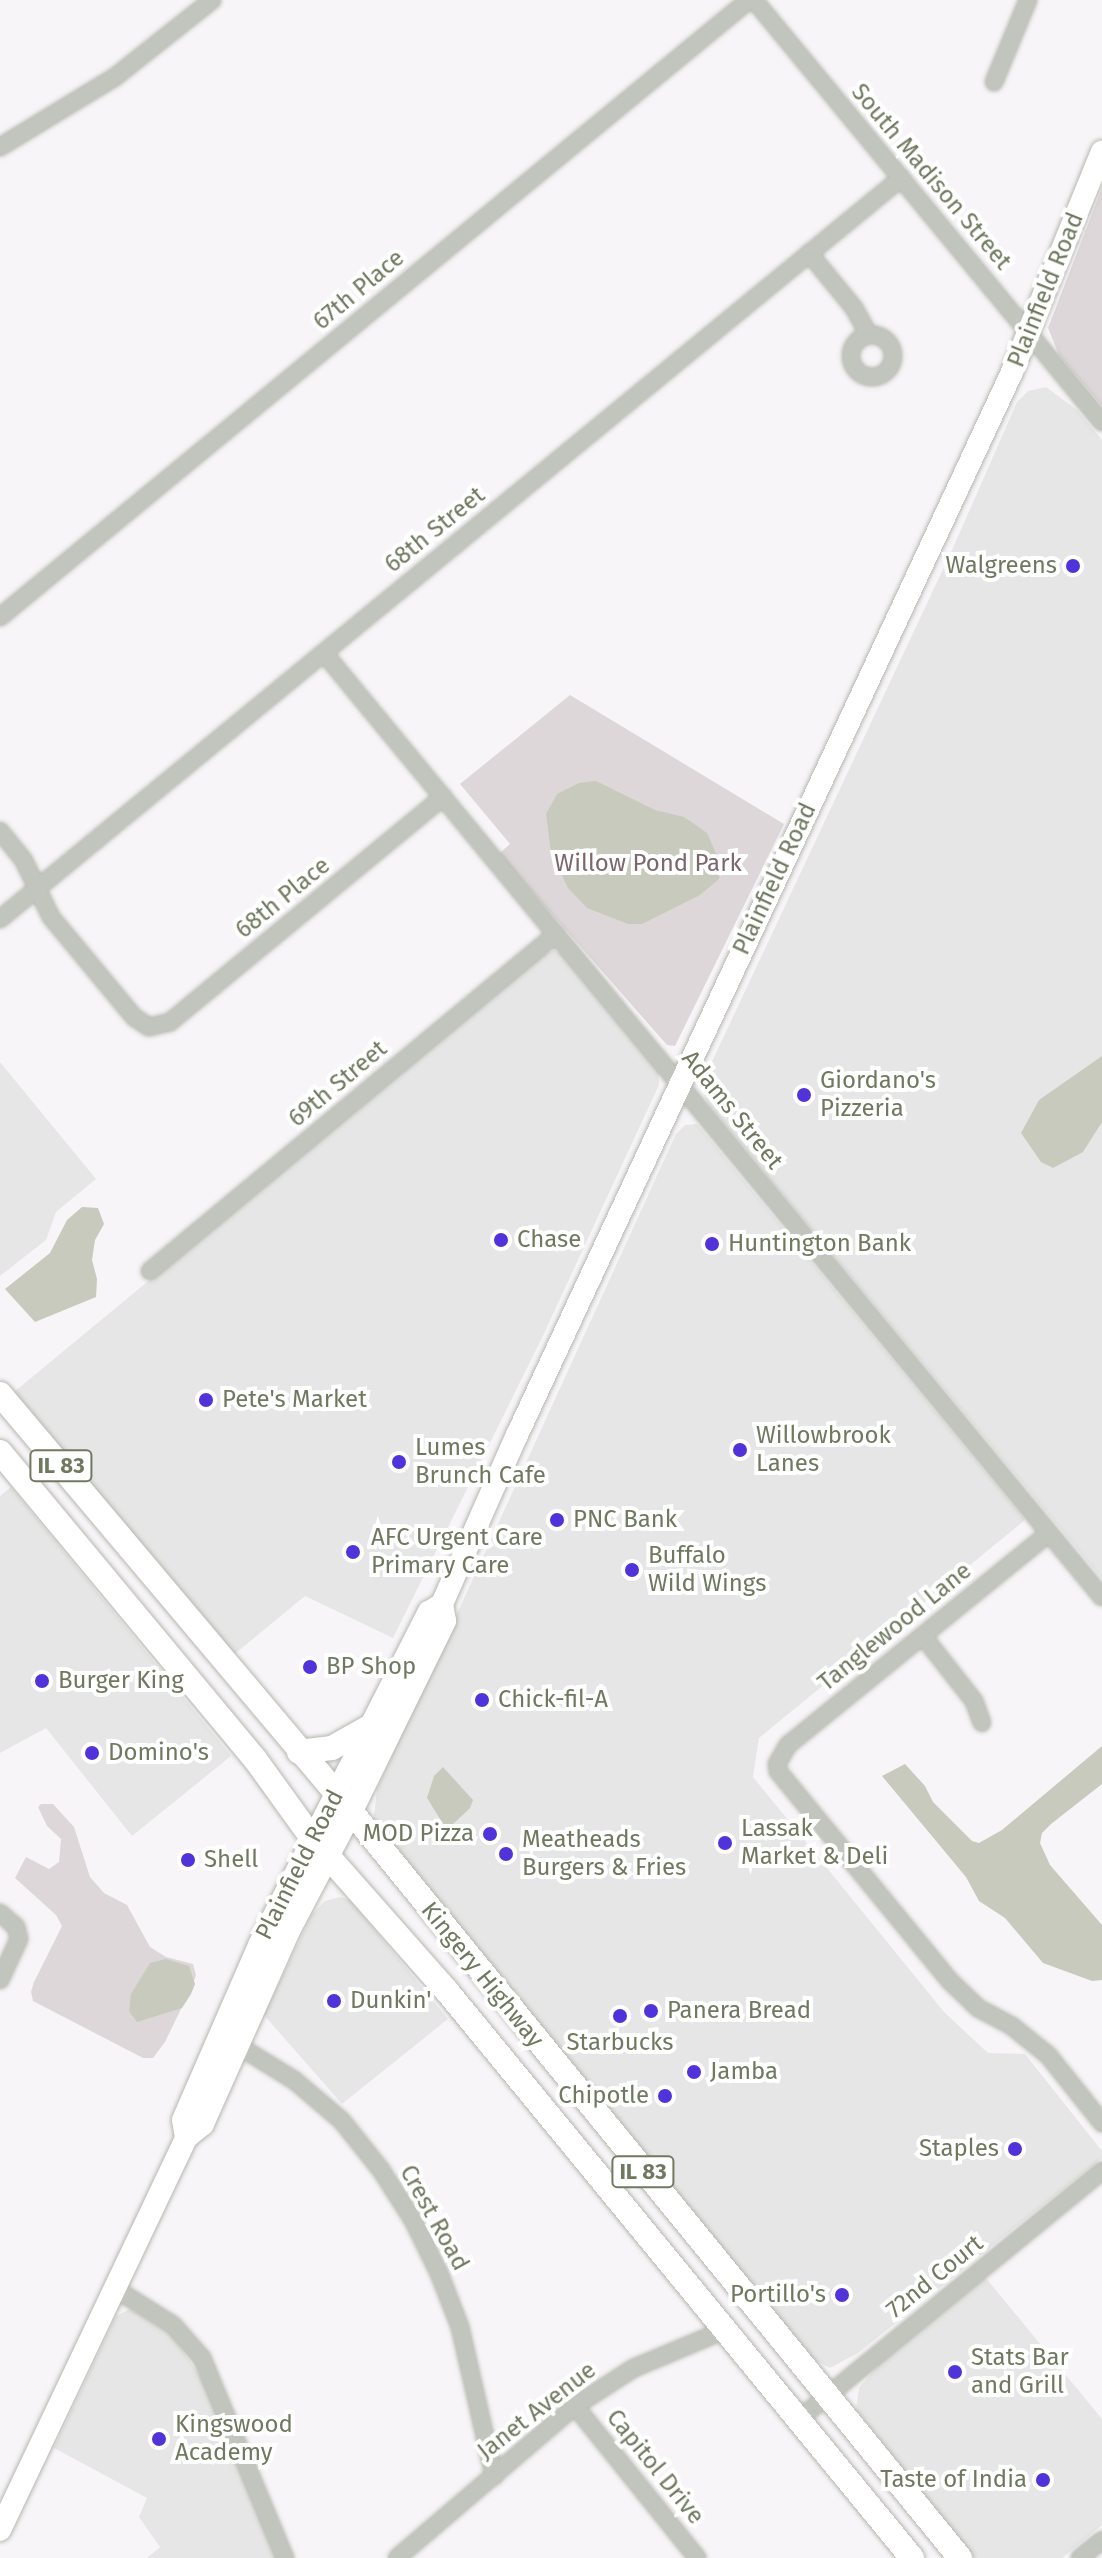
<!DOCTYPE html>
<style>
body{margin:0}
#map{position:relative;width:1102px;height:2558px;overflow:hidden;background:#f8f5f8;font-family:"Fira Sans",sans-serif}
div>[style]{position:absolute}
.built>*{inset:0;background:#e7e6e6}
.green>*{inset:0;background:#ded7da}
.water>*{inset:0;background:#c7cabc}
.roads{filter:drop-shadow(0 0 2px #b5b8af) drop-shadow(0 0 2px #b5b8af)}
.minor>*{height:16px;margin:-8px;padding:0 8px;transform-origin:8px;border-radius:8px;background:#c2c5bd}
.minor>.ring{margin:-8px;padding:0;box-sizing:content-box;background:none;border:16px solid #c2c5bd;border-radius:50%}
.major>*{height:22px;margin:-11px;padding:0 11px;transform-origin:11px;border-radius:11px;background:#fff}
.highway>*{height:24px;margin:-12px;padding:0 12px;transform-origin:12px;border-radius:12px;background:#fff}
.dots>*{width:22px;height:22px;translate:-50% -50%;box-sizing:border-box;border:4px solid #fff;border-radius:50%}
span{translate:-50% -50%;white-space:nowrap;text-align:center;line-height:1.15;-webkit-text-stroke:8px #fff;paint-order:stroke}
.shield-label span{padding:2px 6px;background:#fff;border:2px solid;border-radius:6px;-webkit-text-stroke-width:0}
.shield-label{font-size:22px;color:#70795f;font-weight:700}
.street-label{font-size:24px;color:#70795f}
.poi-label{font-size:24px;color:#70795f}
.right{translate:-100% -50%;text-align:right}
.left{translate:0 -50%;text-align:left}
.park-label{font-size:24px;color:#7c676c}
</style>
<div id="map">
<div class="built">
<div style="clip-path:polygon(1046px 387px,1077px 410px,1102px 440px,1102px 1579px,709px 1105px,700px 1087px,952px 550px,1017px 402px,1028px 391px)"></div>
<div style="clip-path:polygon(554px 950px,562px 954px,659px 1070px,659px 1085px,541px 1340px,393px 1638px,305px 1596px,231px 1657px,14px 1392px,544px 954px)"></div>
<div style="clip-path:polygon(0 1062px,96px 1179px,56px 1212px,46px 1240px,0 1276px)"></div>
<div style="clip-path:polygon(697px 1124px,1025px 1520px,759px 1738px,753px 1777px,944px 2012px,988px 2053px,1025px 2054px,1102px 2151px,1102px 2158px,858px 2353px,830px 2368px,809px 2357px,376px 1824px,374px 1817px,377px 1789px,676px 1134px,685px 1125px)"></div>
<div style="clip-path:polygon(11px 1487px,231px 1756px,132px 1836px,46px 1728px,0 1753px,0 1496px)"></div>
<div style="clip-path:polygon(340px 1897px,350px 1900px,448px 2019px,342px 2104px,264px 2015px,312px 1914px,325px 1901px)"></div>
<div style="clip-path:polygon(985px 2277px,1102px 2419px,1102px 2525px,1062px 2558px,974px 2558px,856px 2410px,859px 2388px,880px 2363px)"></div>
<div style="clip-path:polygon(130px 2309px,171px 2334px,209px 2389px,276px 2558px,147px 2558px,160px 2547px,139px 2517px,147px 2498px,54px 2448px,116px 2316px)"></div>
</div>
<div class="green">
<div style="clip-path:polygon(1102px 188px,1102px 406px,1059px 355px,1048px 328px)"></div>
<div style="clip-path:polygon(570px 695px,784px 824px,675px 1046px,667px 1045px,499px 854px,510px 844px,460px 784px)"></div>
<div style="clip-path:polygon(41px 1804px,53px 1804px,74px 1827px,90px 1877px,104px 1893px,127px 1905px,150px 1947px,166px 1957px,193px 1964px,196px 1975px,193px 1984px,165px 2042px,153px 2058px,143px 2058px,33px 2001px,31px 1992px,34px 1982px,62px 1926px,56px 1915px,15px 1878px,26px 1857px,49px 1869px,59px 1862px,61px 1839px,47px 1826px,38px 1807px)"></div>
</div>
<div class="water">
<div style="clip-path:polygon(596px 781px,655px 810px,684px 817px,707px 833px,721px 865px,719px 879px,700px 895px,642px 924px,628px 924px,587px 908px,568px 888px,551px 852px,546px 814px,557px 794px,579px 783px)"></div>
<div style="clip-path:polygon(1102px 1056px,1102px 1122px,1083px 1152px,1053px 1168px,1041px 1162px,1021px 1133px,1039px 1100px)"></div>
<div style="clip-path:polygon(82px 1207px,98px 1208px,104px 1224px,95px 1240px,92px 1260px,97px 1279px,96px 1297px,35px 1322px,5px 1289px,50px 1253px,67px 1220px)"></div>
<div style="clip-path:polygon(1102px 1746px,1102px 1784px,1051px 1824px,1042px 1833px,1040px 1843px,1050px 1865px,1102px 1925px,1102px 1980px,1092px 1981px,1043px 1963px,1005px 1918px,979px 1901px,966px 1877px,882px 1776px,905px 1764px,925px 1786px,933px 1802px,972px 1841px,979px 1843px,1002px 1830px)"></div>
<div style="clip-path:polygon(443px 1767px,473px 1800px,470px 1808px,450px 1827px,445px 1827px,427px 1798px,434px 1776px)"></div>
<div style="clip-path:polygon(166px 1959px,189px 1966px,195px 1984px,191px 1994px,182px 2008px,137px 2022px,129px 2011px,131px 1994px,150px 1963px)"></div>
</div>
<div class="roads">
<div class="minor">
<div style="left:754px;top:0;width:547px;rotate:50.49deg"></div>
<div style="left:994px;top:82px;width:89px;rotate:-67.5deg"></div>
<div style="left:0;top:147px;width:135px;rotate:-31.3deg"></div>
<div style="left:115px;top:77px;width:124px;rotate:-38.4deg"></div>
<div style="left:809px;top:253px;width:71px;rotate:50.7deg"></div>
<div style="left:854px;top:308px;width:31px;rotate:61deg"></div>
<div class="ring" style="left:851px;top:335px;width:26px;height:26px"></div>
<div style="left:0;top:617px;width:970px;rotate:-39.48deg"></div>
<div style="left:324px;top:653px;width:1223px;rotate:50.51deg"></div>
<div style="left:0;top:831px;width:38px;rotate:51deg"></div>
<div style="left:24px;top:861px;width:62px;rotate:64.3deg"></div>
<div style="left:51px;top:917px;width:130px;rotate:50.3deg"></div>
<div style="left:134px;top:1017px;width:18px;rotate:34deg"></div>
<div style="left:149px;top:1027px;width:22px;rotate:-13deg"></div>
<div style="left:170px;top:1022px;width:354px;rotate:-39.5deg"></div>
<div style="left:0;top:919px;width:1167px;rotate:-39.43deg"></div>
<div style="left:150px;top:1271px;width:528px;rotate:-39.69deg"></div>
<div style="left:1049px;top:1533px;width:336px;rotate:140.9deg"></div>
<div style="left:788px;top:1745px;width:22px;rotate:120deg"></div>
<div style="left:777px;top:1764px;width:7px;rotate:82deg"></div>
<div style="left:778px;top:1771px;width:271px;rotate:50.7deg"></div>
<div style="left:950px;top:1981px;width:39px;rotate:44deg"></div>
<div style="left:978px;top:2008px;width:40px;rotate:28deg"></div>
<div style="left:1013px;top:2027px;width:45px;rotate:38.7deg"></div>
<div style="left:1048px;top:2055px;width:87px;rotate:51.5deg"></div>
<div style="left:923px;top:1636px;width:83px;rotate:51.9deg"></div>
<div style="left:974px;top:1701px;width:23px;rotate:70deg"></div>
<div style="left:0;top:1913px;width:21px;rotate:41deg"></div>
<div style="left:16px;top:1927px;width:12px;rotate:76deg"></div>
<div style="left:19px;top:1939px;width:45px;rotate:114.9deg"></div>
<div style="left:237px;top:2045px;width:67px;rotate:31.6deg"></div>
<div style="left:294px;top:2080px;width:63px;rotate:40.5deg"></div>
<div style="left:342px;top:2121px;width:63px;rotate:51.5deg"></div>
<div style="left:381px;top:2170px;width:59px;rotate:57.4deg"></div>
<div style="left:413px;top:2220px;width:59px;rotate:63.9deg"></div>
<div style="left:439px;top:2273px;width:58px;rotate:68.7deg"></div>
<div style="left:460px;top:2327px;width:153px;rotate:77.1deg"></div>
<div style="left:114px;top:2288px;width:70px;rotate:32.1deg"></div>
<div style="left:173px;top:2325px;width:44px;rotate:48.7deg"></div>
<div style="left:202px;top:2358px;width:217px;rotate:67.5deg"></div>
<div style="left:575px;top:2406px;width:195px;rotate:51.2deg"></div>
<div style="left:799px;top:2419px;width:392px;rotate:-39.3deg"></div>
<div style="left:397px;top:2558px;width:234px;rotate:-40.5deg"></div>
<div style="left:575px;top:2406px;width:70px;rotate:-32.8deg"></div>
<div style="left:634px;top:2368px;width:99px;rotate:-22.7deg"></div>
<div style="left:1080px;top:2558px;width:28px;rotate:-39deg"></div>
</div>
<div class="major">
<div style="left:186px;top:2138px;width:18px;rotate:-99deg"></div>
<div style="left:183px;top:2120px;width:191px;rotate:-66.5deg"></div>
<div style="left:259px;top:1945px;width:374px;rotate:-63deg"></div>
<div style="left:429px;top:1612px;width:15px;rotate:-32deg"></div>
<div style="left:0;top:2530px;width:434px;rotate:-64.6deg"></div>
<div style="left:186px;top:2138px;width:22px;rotate:-39deg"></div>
<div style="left:203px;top:2124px;width:214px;rotate:-66deg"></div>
<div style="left:290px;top:1929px;width:131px;rotate:-62.3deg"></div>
<div style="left:351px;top:1813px;width:214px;rotate:-63.9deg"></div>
<div style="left:445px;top:1621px;width:17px;rotate:-100deg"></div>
<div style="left:442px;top:1604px;width:185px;rotate:-66.1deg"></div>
<div style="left:517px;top:1435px;width:1173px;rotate:-65.03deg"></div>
<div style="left:1012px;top:372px;width:238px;rotate:-67.8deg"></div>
</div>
<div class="highway">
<div style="left:0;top:1394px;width:523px;rotate:49.89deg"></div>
<div style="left:337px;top:1794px;width:986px;rotate:50.8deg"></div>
<div style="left:0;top:1452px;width:399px;rotate:50.3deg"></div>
<div style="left:255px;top:1759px;width:97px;rotate:54.2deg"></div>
<div style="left:312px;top:1838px;width:203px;rotate:48.6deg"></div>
<div style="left:446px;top:1990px;width:735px;rotate:50.63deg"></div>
<div style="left:299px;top:1752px;width:33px;rotate:-7deg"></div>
<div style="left:332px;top:1748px;width:51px;rotate:-29.6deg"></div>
</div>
</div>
<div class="dots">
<div style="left:1073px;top:566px;background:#5133da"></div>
<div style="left:804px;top:1095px;background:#5133da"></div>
<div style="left:501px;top:1240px;background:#5133da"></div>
<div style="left:712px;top:1244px;background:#5133da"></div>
<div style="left:206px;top:1400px;background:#5133da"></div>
<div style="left:740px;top:1450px;background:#5133da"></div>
<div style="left:399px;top:1462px;background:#5133da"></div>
<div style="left:557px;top:1520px;background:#5133da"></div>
<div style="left:353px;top:1552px;background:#5133da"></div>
<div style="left:632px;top:1570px;background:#5133da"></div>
<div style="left:310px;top:1667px;background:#5133da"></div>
<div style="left:42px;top:1681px;background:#5133da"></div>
<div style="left:482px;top:1700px;background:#5133da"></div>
<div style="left:92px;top:1753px;background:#5133da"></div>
<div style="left:490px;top:1834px;background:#5133da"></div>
<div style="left:725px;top:1843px;background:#5133da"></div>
<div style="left:506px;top:1854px;background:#5133da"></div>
<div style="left:188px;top:1860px;background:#5133da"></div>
<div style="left:334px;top:2001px;background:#5133da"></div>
<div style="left:651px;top:2011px;background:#5133da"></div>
<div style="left:620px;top:2016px;background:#5133da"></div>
<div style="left:694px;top:2072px;background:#5133da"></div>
<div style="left:665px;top:2096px;background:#5133da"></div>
<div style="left:1015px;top:2149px;background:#5133da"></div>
<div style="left:842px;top:2295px;background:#5133da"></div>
<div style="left:955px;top:2372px;background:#5133da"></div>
<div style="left:159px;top:2439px;background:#5133da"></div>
<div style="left:1043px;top:2480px;background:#5133da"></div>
</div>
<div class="shield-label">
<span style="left:61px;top:1466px">IL 83</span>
<span style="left:643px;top:2172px">IL 83</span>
</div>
<div class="street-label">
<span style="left:931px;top:177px;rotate:50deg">South Madison Street</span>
<span style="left:359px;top:290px;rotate:-40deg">67th Place</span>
<span style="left:1046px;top:290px;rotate:-68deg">Plainfield Road</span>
<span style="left:435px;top:530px;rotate:-39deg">68th Street</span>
<span style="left:775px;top:879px;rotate:-65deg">Plainfield Road</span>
<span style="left:283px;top:898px;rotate:-39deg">68th Place</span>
<span style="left:338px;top:1084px;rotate:-40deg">69th Street</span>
<span style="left:732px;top:1110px;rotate:51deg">Adams Street</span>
<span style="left:895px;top:1627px;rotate:-39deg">Tanglewood Lane</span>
<span style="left:300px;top:1865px;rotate:-63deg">Plainfield Road</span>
<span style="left:482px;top:1975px;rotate:51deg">Kingery Highway</span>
<span style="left:434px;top:2218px;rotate:61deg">Crest Road</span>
<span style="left:935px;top:2277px;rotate:-39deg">72nd Court</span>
<span style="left:537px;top:2411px;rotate:-38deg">Janet Avenue</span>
<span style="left:655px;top:2467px;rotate:51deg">Capitol Drive</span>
</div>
<div class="poi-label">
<span class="right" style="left:1057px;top:566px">Walgreens</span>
<span class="left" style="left:820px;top:1095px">Giordano's<br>Pizzeria</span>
<span class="left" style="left:517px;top:1240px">Chase</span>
<span class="left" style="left:728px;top:1244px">Huntington Bank</span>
<span class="left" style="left:222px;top:1400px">Pete's Market</span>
<span class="left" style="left:756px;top:1450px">Willowbrook<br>Lanes</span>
<span class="left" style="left:415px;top:1462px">Lumes<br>Brunch Cafe</span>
<span class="left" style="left:573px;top:1520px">PNC Bank</span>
<span class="left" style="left:371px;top:1552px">AFC Urgent Care<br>Primary Care</span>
<span class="left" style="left:648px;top:1570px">Buffalo<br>Wild Wings</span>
<span class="left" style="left:326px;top:1667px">BP Shop</span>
<span class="left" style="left:58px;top:1681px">Burger King</span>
<span class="left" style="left:498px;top:1700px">Chick-fil-A</span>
<span class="left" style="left:108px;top:1753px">Domino's</span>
<span class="left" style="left:741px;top:1843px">Lassak<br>Market &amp; Deli</span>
<span class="right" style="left:474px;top:1834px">MOD Pizza</span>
<span class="left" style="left:522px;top:1854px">Meatheads<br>Burgers &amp; Fries</span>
<span class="left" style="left:204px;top:1860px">Shell</span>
<span class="left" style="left:350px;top:2001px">Dunkin'</span>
<span class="left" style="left:667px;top:2011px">Panera Bread</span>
<span style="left:620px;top:2043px">Starbucks</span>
<span class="left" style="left:710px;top:2072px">Jamba</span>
<span class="right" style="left:649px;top:2096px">Chipotle</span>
<span class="right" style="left:999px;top:2149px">Staples</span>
<span class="right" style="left:826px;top:2295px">Portillo's</span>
<span class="left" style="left:971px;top:2372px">Stats Bar<br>and Grill</span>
<span class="left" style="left:175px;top:2439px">Kingswood<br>Academy</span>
<span class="right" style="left:1027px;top:2480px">Taste of India</span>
</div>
<div class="park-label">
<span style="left:648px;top:864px">Willow Pond Park</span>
</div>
</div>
